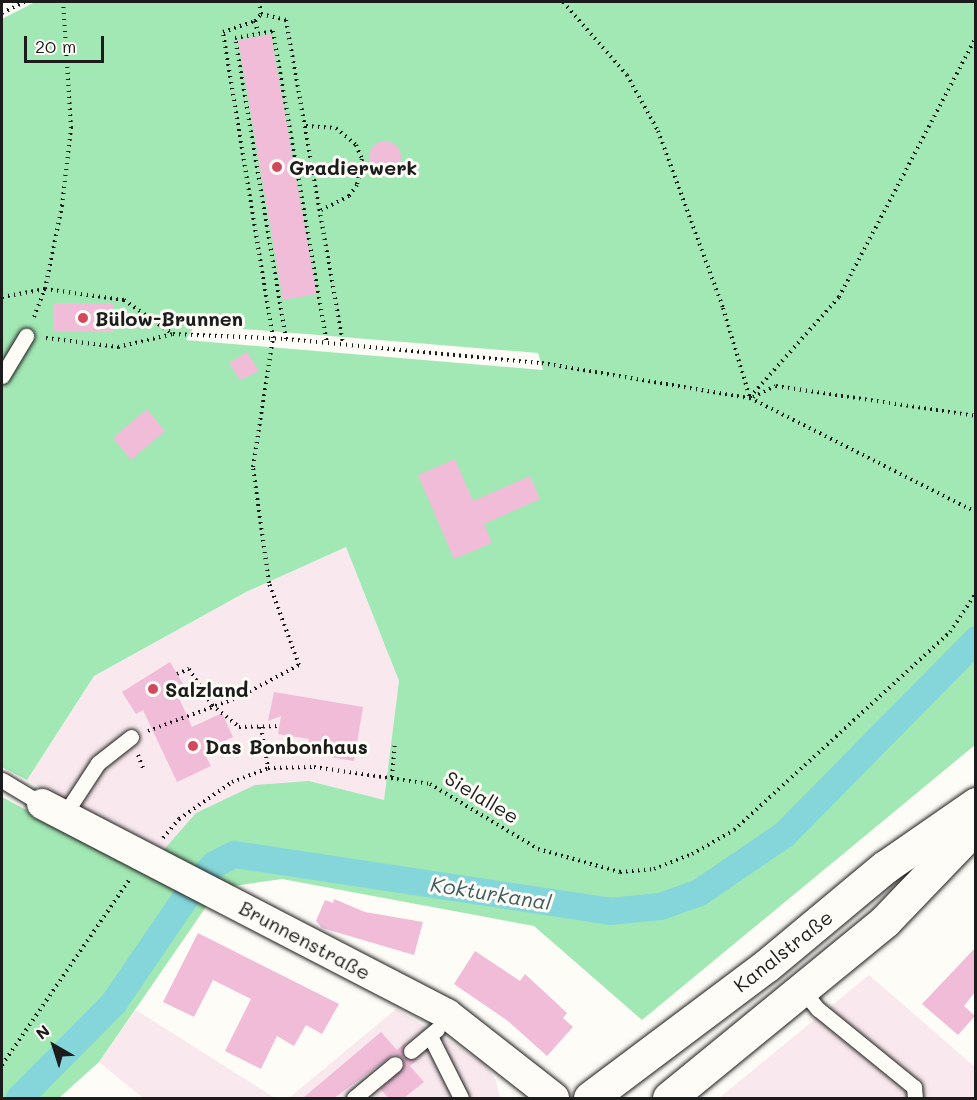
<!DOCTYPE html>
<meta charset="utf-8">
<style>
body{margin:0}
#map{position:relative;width:977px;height:1100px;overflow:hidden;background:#fdfcf7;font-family:Mali,sans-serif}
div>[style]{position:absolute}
.built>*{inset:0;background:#f9e9ee}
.green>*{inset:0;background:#a2e8b4}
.canal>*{height:27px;margin:-13.5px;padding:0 13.5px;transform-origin:13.5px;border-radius:13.5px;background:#84d6da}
.building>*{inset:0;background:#f0bcd8}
.round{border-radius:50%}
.path>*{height:4px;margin-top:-2px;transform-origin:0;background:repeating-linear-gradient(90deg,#1c1c1c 0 1.5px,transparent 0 6px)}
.roads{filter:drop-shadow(0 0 2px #1c1c1c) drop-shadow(0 0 2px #1c1c1c)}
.lane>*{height:15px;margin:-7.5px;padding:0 7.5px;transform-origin:7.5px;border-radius:7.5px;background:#fdfcf7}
.street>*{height:30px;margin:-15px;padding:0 15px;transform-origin:15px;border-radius:15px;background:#fdfcf7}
.secondary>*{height:33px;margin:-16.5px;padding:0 16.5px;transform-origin:16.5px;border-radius:16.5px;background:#fdfcf7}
.dots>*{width:16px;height:16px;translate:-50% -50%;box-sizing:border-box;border:3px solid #fdfcf7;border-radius:50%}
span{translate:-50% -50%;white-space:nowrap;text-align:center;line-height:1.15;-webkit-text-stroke:6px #fdfcf7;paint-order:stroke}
.poi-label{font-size:20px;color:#1c1c1c;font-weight:700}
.left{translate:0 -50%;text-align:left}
.street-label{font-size:20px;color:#1c1c1c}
.water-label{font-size:21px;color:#405d5e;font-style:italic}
.frame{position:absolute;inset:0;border:3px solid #1c1c1c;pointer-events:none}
.north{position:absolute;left:24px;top:1016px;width:60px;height:60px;-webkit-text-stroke:4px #fdfcf7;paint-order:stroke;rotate:321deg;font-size:16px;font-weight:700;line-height:24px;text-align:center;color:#1c1c1c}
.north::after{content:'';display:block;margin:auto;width:21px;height:27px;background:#1c1c1c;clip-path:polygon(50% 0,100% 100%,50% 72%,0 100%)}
.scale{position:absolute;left:24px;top:36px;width:80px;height:27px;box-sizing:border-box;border:3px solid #1c1c1c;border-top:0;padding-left:8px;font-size:18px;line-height:21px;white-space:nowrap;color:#1c1c1c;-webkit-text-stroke:4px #fdfcf7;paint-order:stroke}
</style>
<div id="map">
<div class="built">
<div style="clip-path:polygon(346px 547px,399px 681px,384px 801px,310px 781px,161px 853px,27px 780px,94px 676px,246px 592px)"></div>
<div style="clip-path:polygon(869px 975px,975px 1067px,975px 1098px,719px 1098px)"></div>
<div style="clip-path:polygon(396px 1009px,484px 1062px,496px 1081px,500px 1098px,289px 1098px)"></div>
<div style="clip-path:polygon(136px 1010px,275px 1098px,143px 1098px,99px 1062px)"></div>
</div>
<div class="green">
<div style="clip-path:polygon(evenodd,35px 2px,975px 2px,975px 745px,642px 1020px,534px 926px,282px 879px,219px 888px,99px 1062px,59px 1098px,2px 1098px,2px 797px,148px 875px,161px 853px,196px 813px,255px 785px,309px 781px,384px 800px,399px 681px,346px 547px,246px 592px,94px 676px,27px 780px,2px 767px,2px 19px,35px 2px,195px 325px,538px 353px,543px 370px,186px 340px,195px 325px)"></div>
</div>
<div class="canal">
<div style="left:19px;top:1098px;width:134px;rotate:-45.3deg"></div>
<div style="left:113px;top:1003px;width:140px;rotate:-55.7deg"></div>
<div style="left:192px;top:887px;width:32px;rotate:-46deg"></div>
<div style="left:214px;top:864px;width:22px;rotate:-27deg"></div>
<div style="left:234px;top:854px;width:379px;rotate:8.6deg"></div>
<div style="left:609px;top:911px;width:51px;rotate:-5.6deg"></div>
<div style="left:660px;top:906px;width:41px;rotate:-19.7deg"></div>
<div style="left:699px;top:892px;width:103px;rotate:-34.3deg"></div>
<div style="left:784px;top:834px;width:274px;rotate:-45.4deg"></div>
</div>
<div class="building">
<div style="clip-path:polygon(271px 34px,317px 294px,283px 300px,238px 40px)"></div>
<div class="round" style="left:369px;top:141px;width:32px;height:32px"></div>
<div style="clip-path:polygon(53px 303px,113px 303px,113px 332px,53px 332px)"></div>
<div style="clip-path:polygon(247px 352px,259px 371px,240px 380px,229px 363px)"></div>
<div style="clip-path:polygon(147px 409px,165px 431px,131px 460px,113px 438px)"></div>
<div style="clip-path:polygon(455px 459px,473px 501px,530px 476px,540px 499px,484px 524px,492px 543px,454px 559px,418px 475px)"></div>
<div style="clip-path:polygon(170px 662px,183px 684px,175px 689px,192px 727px,222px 713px,233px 737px,203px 751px,211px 766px,177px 782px,143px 710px,136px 714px,122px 692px)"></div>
<div style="clip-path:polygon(274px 692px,363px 707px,354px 761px,307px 753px,309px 739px,278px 734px,281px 716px,268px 721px)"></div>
<div style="clip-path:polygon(334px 899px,365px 912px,423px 922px,414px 955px,322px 928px,316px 921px,325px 900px,333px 903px)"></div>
<div style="clip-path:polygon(198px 933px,339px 1004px,322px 1034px,306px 1025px,294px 1046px,277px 1036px,261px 1069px,225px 1051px,251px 999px,213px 980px,194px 1017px,163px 1002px)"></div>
<div style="clip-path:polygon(975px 948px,975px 992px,964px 1006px,975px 1016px,958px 1035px,922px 1004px)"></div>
<div style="clip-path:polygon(475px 951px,520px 981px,525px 974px,567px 1013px,563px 1018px,573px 1027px,547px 1056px,508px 1021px,454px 984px)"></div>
<div style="clip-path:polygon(381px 1032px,397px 1050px,405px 1043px,403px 1057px,418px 1059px,410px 1066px,424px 1082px,404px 1098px,389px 1098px,380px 1089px,404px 1067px,403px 1058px,394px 1054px,334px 1098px,303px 1098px)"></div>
</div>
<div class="path">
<div style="left:563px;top:2px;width:97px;rotate:48.8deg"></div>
<div style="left:627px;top:75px;width:64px;rotate:61deg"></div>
<div style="left:658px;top:131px;width:189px;rotate:69.8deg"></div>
<div style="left:723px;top:308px;width:94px;rotate:73.3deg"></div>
<div style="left:2px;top:13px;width:25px;rotate:-26deg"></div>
<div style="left:261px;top:14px;width:26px;rotate:13deg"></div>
<div style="left:286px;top:20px;width:329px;rotate:80deg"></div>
<div style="left:255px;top:21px;width:12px;rotate:76deg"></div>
<div style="left:306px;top:126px;width:30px;rotate:4deg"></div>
<div style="left:336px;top:128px;width:26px;rotate:40deg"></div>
<div style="left:356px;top:145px;width:15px;rotate:67deg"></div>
<div style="left:362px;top:159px;width:26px;rotate:101deg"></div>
<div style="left:357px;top:185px;width:14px;rotate:126deg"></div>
<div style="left:349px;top:196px;width:31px;rotate:153deg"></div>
<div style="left:2px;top:297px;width:44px;rotate:-10.5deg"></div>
<div style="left:45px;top:289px;width:80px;rotate:7.9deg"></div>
<div style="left:124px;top:300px;width:60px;rotate:34.8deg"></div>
<div style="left:34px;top:317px;width:30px;rotate:-69deg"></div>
<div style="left:45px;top:289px;width:85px;rotate:-78.4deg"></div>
<div style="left:62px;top:206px;width:79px;rotate:-83.4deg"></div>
<div style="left:71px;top:128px;width:126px;rotate:-93.6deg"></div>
<div style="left:46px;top:338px;width:73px;rotate:7.1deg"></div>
<div style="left:118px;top:347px;width:57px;rotate:-13.3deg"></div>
<div style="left:173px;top:334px;width:113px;rotate:2.5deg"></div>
<div style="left:286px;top:339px;width:257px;rotate:5.4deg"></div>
<div style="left:542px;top:363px;width:211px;rotate:9.6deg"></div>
<div style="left:750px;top:398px;width:253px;rotate:26.8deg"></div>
<div style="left:286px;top:339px;width:305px;rotate:-99.6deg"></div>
<div style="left:235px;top:38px;width:39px;rotate:-10deg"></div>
<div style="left:273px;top:31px;width:317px;rotate:80.2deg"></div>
<div style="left:750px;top:397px;width:134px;rotate:-48.3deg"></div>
<div style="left:839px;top:297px;width:294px;rotate:-62.2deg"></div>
<div style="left:753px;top:397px;width:25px;rotate:-26deg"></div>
<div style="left:776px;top:386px;width:202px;rotate:8.5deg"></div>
<div style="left:177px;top:674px;width:13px;rotate:-23deg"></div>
<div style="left:189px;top:669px;width:43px;rotate:57.4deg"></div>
<div style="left:212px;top:705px;width:35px;rotate:39deg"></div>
<div style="left:239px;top:727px;width:40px;rotate:-1.4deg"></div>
<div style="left:261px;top:727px;width:42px;rotate:80.3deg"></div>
<div style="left:148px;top:731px;width:97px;rotate:-20.5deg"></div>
<div style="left:239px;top:697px;width:68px;rotate:-28.1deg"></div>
<div style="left:299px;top:665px;width:87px;rotate:-110.1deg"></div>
<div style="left:269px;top:583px;width:117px;rotate:-97.9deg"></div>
<div style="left:253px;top:467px;width:131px;rotate:-81.2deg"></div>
<div style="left:273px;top:338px;width:310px;rotate:-99.3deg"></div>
<div style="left:223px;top:32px;width:34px;rotate:-19deg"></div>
<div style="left:255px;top:21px;width:9px;rotate:-49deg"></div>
<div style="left:261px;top:14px;width:12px;rotate:-99deg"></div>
<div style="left:138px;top:755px;width:17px;rotate:69deg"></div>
<div style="left:392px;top:777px;width:32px;rotate:-85deg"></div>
<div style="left:163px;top:838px;width:25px;rotate:-50deg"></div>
<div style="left:179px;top:819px;width:65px;rotate:-34.9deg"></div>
<div style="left:232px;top:782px;width:39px;rotate:-21deg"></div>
<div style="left:268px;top:768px;width:46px;rotate:-1.2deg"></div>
<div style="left:314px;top:767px;width:117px;rotate:8.3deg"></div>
<div style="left:430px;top:784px;width:126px;rotate:31deg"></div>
<div style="left:538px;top:849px;width:85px;rotate:15.7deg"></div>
<div style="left:620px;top:872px;width:34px;rotate:-5deg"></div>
<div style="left:654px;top:869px;width:41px;rotate:-21.5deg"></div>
<div style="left:692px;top:854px;width:48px;rotate:-29.7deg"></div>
<div style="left:734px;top:830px;width:293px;rotate:-42.5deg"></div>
<div style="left:950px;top:632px;width:47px;rotate:-56.3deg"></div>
<div style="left:2px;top:1065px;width:226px;rotate:-55.5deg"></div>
</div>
<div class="roads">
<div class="lane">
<div style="left:2px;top:376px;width:47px;rotate:-59deg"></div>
<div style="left:2px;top:780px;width:47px;rotate:31deg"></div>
<div style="left:64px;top:815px;width:62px;rotate:-56.8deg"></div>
<div style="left:98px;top:763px;width:42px;rotate:-38.2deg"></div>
<div style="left:804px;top:992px;width:22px;rotate:51deg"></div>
<div style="left:818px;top:1009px;width:124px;rotate:39.1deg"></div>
<div style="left:914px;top:1087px;width:11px;rotate:85deg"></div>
<div style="left:430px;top:1036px;width:69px;rotate:63.4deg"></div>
<div style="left:411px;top:1051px;width:34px;rotate:-40deg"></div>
<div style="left:354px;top:1098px;width:53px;rotate:-39.7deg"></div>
</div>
<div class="street">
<div style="left:42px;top:804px;width:456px;rotate:27.4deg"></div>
<div style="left:447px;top:1014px;width:136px;rotate:38.1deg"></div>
</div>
<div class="secondary">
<div style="left:590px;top:1098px;width:220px;rotate:-36.9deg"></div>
<div style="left:766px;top:966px;width:155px;rotate:-39.8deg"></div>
<div style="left:885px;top:867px;width:111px;rotate:-34.7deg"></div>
<div style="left:669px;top:1098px;width:279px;rotate:-39.3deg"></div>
<div style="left:885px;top:921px;width:132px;rotate:-46.2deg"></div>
</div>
</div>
<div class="dots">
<div style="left:277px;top:167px;background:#d1495b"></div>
<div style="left:83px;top:318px;background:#d1495b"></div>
<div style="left:153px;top:689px;background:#d1495b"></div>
<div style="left:193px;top:746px;background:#d1495b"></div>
</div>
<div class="poi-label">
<span class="left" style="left:289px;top:167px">Gradierwerk</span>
<span class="left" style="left:95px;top:318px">Bülow-Brunnen</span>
<span class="left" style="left:165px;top:689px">Salzland</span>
<span class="left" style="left:205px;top:746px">Das Bonbonhaus</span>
</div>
<div class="street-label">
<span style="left:482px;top:797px;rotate:31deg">Sielallee</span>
<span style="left:305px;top:940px;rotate:28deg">Brunnenstraße</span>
<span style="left:783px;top:951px;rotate:-38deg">Kanalstraße</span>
</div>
<div class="water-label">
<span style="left:491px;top:893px;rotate:9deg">Kokturkanal</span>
</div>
<div class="frame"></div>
<div class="north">N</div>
<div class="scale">20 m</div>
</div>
